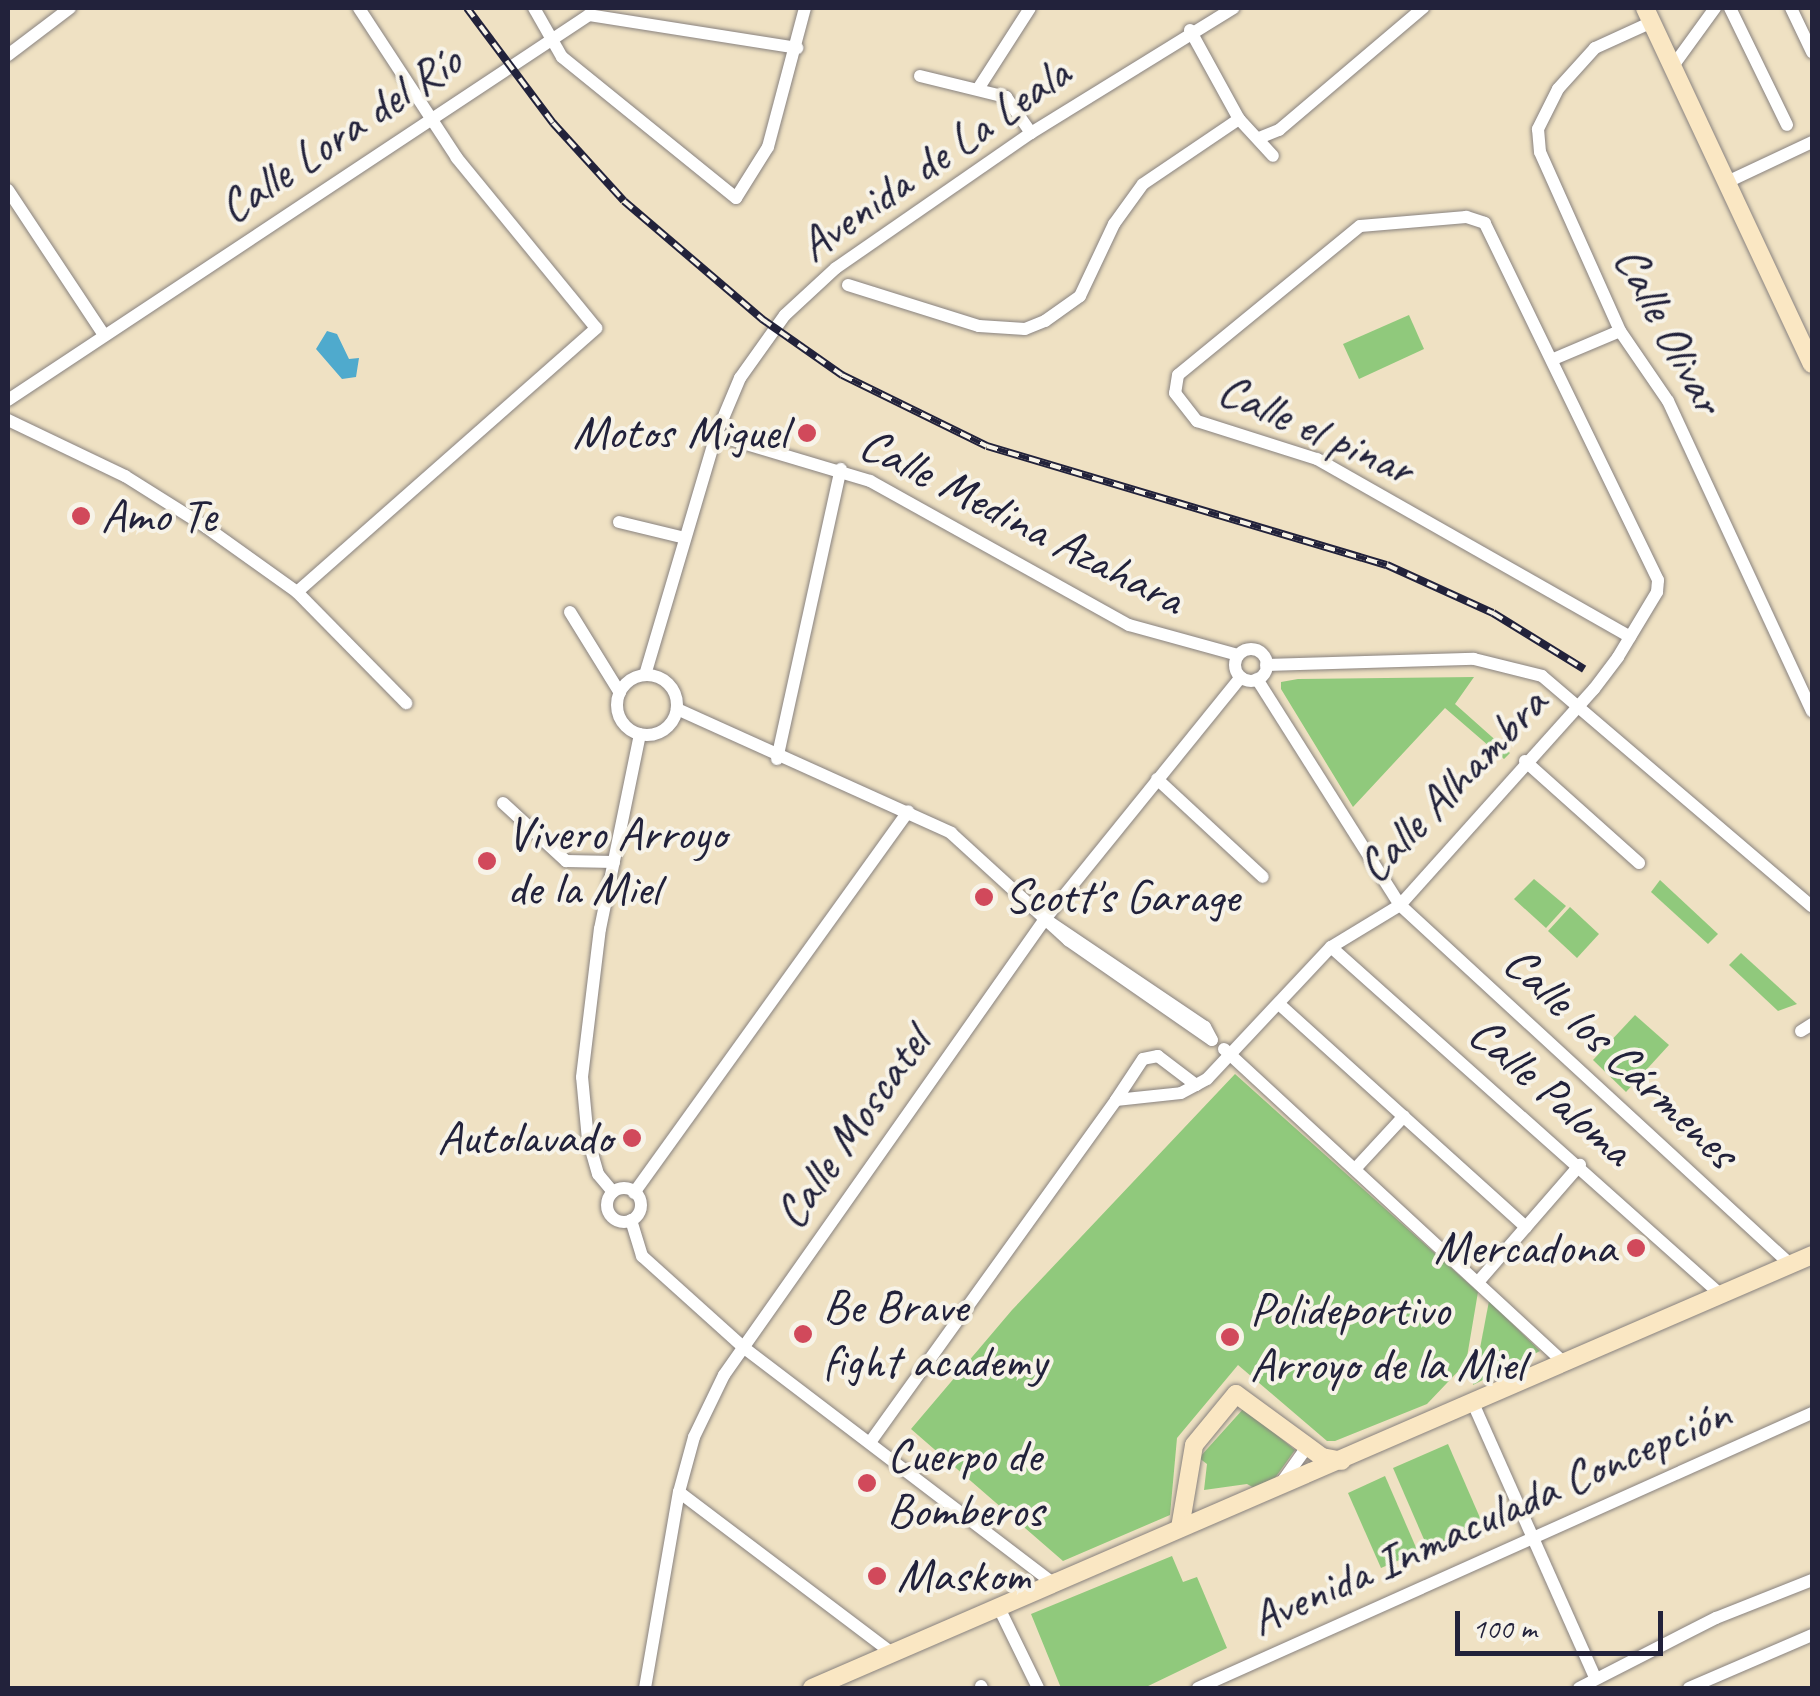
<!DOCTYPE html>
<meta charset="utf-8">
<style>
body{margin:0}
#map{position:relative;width:1820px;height:1696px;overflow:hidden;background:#efe1c3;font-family:Caveat,sans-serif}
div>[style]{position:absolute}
.green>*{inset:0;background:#90c97c}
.water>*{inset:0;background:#4faacd}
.roads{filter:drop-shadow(0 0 2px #88827f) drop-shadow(0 0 2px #88827f)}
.street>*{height:12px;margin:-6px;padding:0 6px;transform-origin:6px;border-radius:6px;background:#fff}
.street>.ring{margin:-6px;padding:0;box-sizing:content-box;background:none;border:12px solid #fff;border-radius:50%}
.secondary>*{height:18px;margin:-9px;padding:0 9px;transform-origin:9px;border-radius:9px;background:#fae7c3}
.rail>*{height:8px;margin-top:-4px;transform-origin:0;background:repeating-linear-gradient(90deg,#f7f3e8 0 11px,#22223b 0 22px);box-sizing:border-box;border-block:2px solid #22223b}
.dots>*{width:28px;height:28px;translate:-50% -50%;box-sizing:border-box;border:5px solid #f7f3e8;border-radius:50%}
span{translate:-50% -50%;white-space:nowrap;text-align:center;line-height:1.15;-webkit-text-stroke:8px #f7f3e8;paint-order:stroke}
.street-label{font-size:48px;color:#22223b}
.poi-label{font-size:48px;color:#22223b}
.right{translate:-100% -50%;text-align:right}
.left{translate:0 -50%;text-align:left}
.frame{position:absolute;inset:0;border:10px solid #22223b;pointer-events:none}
.scale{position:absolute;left:1455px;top:1611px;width:208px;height:45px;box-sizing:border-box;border:5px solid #22223b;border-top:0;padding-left:12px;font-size:30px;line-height:35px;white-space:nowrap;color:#22223b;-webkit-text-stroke:8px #f7f3e8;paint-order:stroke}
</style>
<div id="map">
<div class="green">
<div style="clip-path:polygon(1409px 315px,1424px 349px,1359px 379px,1343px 344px)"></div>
<div style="clip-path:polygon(1474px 677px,1455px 704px,1510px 753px,1504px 759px,1445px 708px,1353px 807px,1281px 689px,1281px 682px,1298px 679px)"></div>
<div style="clip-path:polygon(1534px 879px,1566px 906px,1546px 928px,1514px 899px)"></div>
<div style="clip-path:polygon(1660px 880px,1718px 934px,1708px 944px,1651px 892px)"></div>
<div style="clip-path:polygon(1570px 907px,1599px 934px,1577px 958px,1548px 931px)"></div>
<div style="clip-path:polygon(1741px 953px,1797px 1004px,1778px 1011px,1729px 965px)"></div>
<div style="clip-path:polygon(1635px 1015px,1669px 1045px,1626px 1092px,1593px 1060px)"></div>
<div style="clip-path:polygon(1235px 1074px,1478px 1292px,1466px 1363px,1427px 1404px,1335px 1441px,1327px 1441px,1238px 1365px,1177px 1438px,1170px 1515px,1063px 1561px,911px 1429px,1012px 1310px)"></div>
<div style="clip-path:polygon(1489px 1301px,1540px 1351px,1473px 1385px)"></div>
<div style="clip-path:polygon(1244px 1408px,1295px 1450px,1270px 1485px,1258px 1490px,1247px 1484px,1204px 1490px,1207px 1464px,1199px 1458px)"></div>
<div style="clip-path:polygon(1448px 1444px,1484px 1527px,1429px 1551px,1393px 1468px)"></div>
<div style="clip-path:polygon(1385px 1476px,1418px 1552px,1381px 1568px,1348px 1493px)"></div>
<div style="clip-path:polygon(1172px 1556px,1183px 1582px,1197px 1577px,1227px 1648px,1144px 1688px,1061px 1688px,1031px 1614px)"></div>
</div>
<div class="water">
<div style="clip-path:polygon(327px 331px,337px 334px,349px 359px,359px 358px,356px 377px,342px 379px,316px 349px)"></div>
</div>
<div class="roads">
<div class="street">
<div style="left:534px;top:8px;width:56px;rotate:60.3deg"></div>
<div style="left:562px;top:57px;width:224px;rotate:39deg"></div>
<div style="left:736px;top:198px;width:60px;rotate:-57.9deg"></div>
<div style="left:768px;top:147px;width:144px;rotate:-75.1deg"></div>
<div style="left:1730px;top:8px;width:130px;rotate:64deg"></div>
<div style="left:1791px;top:8px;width:49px;rotate:64.5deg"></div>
<div style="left:1652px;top:22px;width:63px;rotate:155.5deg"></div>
<div style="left:1595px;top:48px;width:55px;rotate:132.1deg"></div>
<div style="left:1558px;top:89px;width:45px;rotate:116.6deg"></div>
<div style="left:1538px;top:129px;width:23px;rotate:85deg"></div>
<div style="left:1540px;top:152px;width:196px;rotate:65.9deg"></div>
<div style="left:1620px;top:331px;width:85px;rotate:55.6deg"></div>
<div style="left:1668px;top:401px;width:342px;rotate:65.1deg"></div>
<div style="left:1190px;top:30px;width:102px;rotate:61.2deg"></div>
<div style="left:1239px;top:119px;width:50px;rotate:47.4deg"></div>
<div style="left:8px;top:55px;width:78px;rotate:-37.2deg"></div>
<div style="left:1673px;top:66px;width:72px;rotate:-54.1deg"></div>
<div style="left:920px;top:76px;width:89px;rotate:13.7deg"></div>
<div style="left:1006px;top:97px;width:44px;rotate:55.2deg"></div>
<div style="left:978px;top:89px;width:96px;rotate:-57.3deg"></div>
<div style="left:1259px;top:138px;width:22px;rotate:-22deg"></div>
<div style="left:1279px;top:130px;width:189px;rotate:-40.3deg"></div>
<div style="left:1725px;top:183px;width:96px;rotate:-25.2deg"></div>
<div style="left:8px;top:190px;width:174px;rotate:56.5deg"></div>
<div style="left:848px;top:285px;width:137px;rotate:17.4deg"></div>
<div style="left:979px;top:326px;width:46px;rotate:3.7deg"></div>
<div style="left:1025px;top:329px;width:22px;rotate:-22deg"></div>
<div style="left:1045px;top:321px;width:43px;rotate:-35.5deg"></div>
<div style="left:1080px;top:296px;width:80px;rotate:-64.7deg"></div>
<div style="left:1114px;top:224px;width:49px;rotate:-54.1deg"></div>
<div style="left:1143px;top:184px;width:116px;rotate:-34.1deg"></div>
<div style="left:1556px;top:358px;width:69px;rotate:-22.9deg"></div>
<div style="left:8px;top:400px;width:697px;rotate:-33.53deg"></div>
<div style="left:589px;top:15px;width:211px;rotate:9deg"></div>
<div style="left:8px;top:420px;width:130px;rotate:25.6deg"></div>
<div style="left:125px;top:476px;width:96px;rotate:32.2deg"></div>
<div style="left:206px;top:527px;width:112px;rotate:35.5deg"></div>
<div style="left:297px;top:592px;width:156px;rotate:45.5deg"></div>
<div style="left:716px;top:435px;width:161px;rotate:16.6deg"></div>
<div style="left:870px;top:481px;width:296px;rotate:29.1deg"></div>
<div style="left:1129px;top:625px;width:113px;rotate:15.4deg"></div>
<div style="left:619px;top:522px;width:68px;rotate:13.6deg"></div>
<div style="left:297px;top:592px;width:399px;rotate:-41.4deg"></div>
<div style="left:596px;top:328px;width:220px;rotate:-129.3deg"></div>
<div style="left:457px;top:158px;width:179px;rotate:-123.2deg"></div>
<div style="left:570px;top:612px;width:95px;rotate:58.3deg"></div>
<div class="ring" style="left:1235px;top:649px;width:20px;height:20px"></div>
<div style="left:1266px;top:665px;width:208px;rotate:-1.7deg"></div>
<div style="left:1474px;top:659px;width:70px;rotate:14deg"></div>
<div style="left:1542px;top:676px;width:355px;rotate:40.5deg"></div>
<div style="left:645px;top:675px;width:250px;rotate:-73.5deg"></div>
<div style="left:716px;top:435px;width:62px;rotate:-67.2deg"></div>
<div style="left:740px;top:378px;width:77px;rotate:-54.5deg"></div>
<div style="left:785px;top:315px;width:69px;rotate:-42.7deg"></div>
<div style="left:836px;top:268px;width:237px;rotate:-34.7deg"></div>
<div style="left:1031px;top:133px;width:238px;rotate:-31.7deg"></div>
<div class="ring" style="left:617px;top:675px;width:48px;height:48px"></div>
<div style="left:1257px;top:679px;width:267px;rotate:57.7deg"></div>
<div style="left:1400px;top:905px;width:530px;rotate:42.63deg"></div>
<div style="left:677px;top:709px;width:301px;rotate:24.3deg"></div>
<div style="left:951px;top:833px;width:159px;rotate:42.4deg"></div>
<div style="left:1068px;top:940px;width:175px;rotate:34.8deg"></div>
<div style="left:1212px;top:1040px;width:15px;rotate:-118deg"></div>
<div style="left:1205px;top:1027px;width:193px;rotate:-146deg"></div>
<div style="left:777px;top:759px;width:297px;rotate:-77.6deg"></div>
<div style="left:1525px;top:761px;width:153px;rotate:41.8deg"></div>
<div style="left:1157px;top:779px;width:144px;rotate:42.8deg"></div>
<div style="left:503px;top:803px;width:86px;rotate:42.6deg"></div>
<div style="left:566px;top:861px;width:48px;rotate:1.2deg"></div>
<div style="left:1331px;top:947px;width:520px;rotate:41.73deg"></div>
<div style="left:1279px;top:1004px;width:333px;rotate:42.1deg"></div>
<div style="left:1801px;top:1031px;width:13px;rotate:-32deg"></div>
<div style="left:1224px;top:1049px;width:457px;rotate:42.7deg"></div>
<div style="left:1196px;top:1085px;width:48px;rotate:-142.7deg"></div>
<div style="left:1158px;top:1056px;width:15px;rotate:169deg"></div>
<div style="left:1143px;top:1059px;width:49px;rotate:123.4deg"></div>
<div style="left:1116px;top:1100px;width:65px;rotate:-6.1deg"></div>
<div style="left:1181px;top:1093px;width:17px;rotate:-28deg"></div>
<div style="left:1196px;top:1085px;width:13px;rotate:-29deg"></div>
<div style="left:1207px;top:1079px;width:181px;rotate:-46.8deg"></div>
<div style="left:1331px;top:947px;width:81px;rotate:-31.3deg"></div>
<div style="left:1400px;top:905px;width:290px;rotate:-48.1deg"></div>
<div style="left:1594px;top:689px;width:40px;rotate:-53deg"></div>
<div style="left:1618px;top:657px;width:76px;rotate:-59deg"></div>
<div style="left:1657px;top:592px;width:12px;rotate:-85deg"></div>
<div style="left:1658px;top:580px;width:397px;rotate:-115.9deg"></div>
<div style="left:1485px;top:223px;width:20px;rotate:-162deg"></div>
<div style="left:1466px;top:217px;width:106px;rotate:175.1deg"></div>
<div style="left:1360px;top:226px;width:235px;rotate:140.7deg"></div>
<div style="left:1178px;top:375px;width:18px;rotate:99deg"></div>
<div style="left:1175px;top:393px;width:36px;rotate:52deg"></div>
<div style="left:1197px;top:421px;width:126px;rotate:17.6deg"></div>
<div style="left:1317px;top:459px;width:360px;rotate:29.6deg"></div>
<div style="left:1355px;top:1169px;width:72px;rotate:-47.2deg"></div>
<div class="ring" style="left:607px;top:1188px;width:22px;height:22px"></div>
<div style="left:613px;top:1192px;width:23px;rotate:-130deg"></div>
<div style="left:598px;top:1174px;width:35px;rotate:-106deg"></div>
<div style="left:588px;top:1140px;width:63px;rotate:-95.4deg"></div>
<div style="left:582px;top:1077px;width:149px;rotate:-83.1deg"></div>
<div style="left:600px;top:929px;width:199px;rotate:-78.4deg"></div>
<div style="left:634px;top:1193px;width:470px;rotate:-54.3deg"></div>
<div style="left:631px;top:1220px;width:38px;rotate:73deg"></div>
<div style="left:642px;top:1256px;width:136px;rotate:42deg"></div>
<div style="left:743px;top:1347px;width:392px;rotate:37.3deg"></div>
<div style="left:1479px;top:1281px;width:154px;rotate:-49deg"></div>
<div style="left:1472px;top:1401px;width:304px;rotate:66deg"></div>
<div style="left:871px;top:1441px;width:420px;rotate:-54.3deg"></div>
<div style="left:1282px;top:1482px;width:43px;rotate:-54.5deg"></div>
<div style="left:679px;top:1492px;width:267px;rotate:37.1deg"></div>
<div style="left:999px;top:1608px;width:89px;rotate:64deg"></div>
<div style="left:981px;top:1686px;width:2px;rotate:63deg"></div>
<div style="left:645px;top:1688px;width:199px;rotate:-80.2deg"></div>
<div style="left:679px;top:1492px;width:57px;rotate:-74.7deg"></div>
<div style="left:694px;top:1437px;width:69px;rotate:-64.2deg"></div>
<div style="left:724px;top:1375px;width:558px;rotate:-54.86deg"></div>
<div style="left:1045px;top:919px;width:311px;rotate:-51deg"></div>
<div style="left:1198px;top:1688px;width:673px;rotate:-24.13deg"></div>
<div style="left:1579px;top:1688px;width:154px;rotate:-27.1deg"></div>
<div style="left:1716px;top:1618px;width:103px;rotate:-21.6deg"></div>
<div style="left:1689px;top:1688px;width:134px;rotate:-23.3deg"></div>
</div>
<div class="secondary">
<div style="left:1645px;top:8px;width:393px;rotate:64.9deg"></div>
<div style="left:1180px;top:1528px;width:84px;rotate:-80.4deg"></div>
<div style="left:1194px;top:1445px;width:66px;rotate:-50.5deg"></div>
<div style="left:1236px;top:1394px;width:107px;rotate:36.2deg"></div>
<div style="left:1322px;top:1457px;width:20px;rotate:11deg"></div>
<div style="left:812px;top:1688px;width:1090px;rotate:-23.41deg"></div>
</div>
</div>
<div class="rail">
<div style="left:467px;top:8px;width:144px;rotate:53.2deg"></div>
<div style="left:553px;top:123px;width:105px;rotate:47.7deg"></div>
<div style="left:624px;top:201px;width:182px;rotate:40.5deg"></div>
<div style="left:762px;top:319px;width:98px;rotate:35deg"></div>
<div style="left:842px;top:375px;width:161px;rotate:26.1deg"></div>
<div style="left:987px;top:446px;width:417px;rotate:16.6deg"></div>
<div style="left:1387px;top:565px;width:116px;rotate:24.4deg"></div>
<div style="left:1493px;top:613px;width:107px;rotate:31.6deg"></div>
</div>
<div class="dots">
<div style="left:807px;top:433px;background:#d1495b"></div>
<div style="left:81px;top:516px;background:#d1495b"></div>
<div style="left:487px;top:861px;background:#d1495b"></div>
<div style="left:984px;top:897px;background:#d1495b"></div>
<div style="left:632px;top:1138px;background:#d1495b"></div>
<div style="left:1636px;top:1248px;background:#d1495b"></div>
<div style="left:803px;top:1334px;background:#d1495b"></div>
<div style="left:1230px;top:1337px;background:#d1495b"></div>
<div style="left:867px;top:1483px;background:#d1495b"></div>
<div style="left:877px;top:1576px;background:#d1495b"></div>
</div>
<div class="street-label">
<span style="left:340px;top:134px;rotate:-34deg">Calle Lora del Río</span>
<span style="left:934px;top:159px;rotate:-35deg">Avenida de La Leala</span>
<span style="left:1669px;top:330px;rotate:62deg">Calle Olivar</span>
<span style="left:1316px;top:429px;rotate:24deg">Calle el pinar</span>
<span style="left:1022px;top:521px;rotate:27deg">Calle Medina Azahara</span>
<span style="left:1452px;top:785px;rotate:-46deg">Calle Alhambra</span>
<span style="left:1621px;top:1057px;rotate:43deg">Calle los Cármenes</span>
<span style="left:1551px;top:1091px;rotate:41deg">Calle Paloma</span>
<span style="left:852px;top:1128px;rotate:-55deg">Calle Moscatel</span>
<span style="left:1490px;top:1516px;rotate:-24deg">Avenida Inmaculada Concepción</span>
</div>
<div class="poi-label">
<span class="right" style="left:787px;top:433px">Motos Miguel</span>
<span class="left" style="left:101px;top:516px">Amo Te</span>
<span class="left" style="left:507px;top:861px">Vivero Arroyo<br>de la Miel</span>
<span class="left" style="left:1004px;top:897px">Scott's Garage</span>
<span class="right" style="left:612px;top:1138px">Autolavado</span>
<span class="right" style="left:1616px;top:1248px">Mercadona</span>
<span class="left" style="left:823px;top:1334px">Be Brave<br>fight academy</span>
<span class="left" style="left:1250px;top:1337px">Polideportivo<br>Arroyo de la Miel</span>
<span class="left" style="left:887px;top:1483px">Cuerpo de<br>Bomberos</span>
<span class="left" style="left:897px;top:1576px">Maskom</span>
</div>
<div class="frame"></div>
<div class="scale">100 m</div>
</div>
